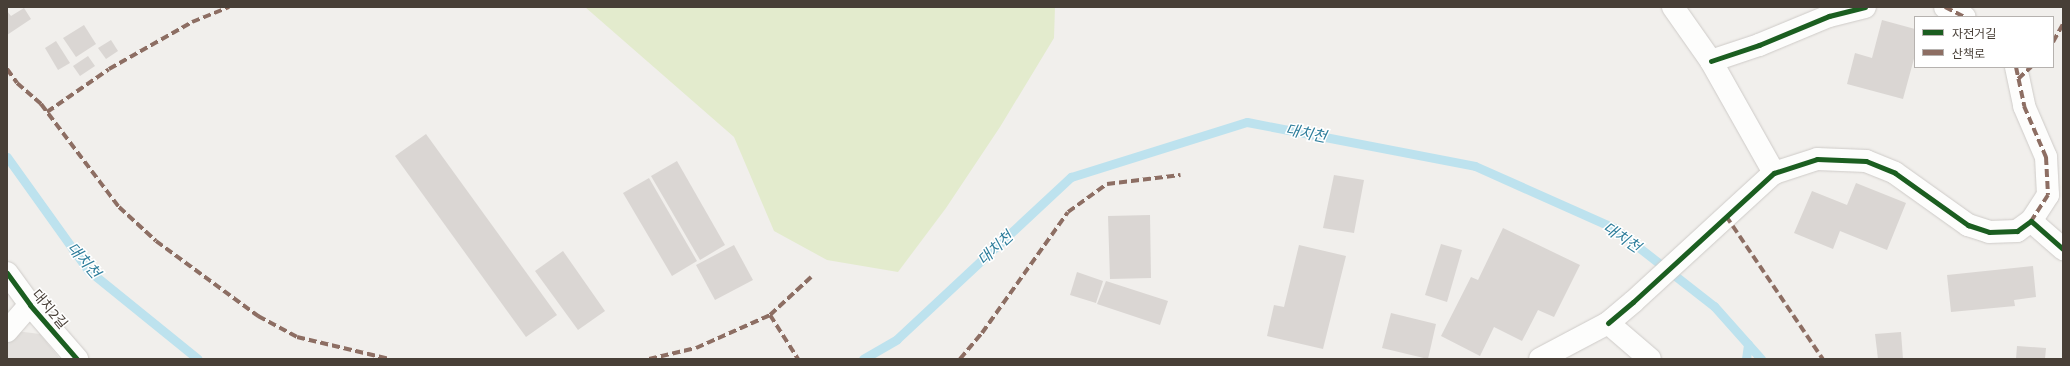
<!DOCTYPE html>
<meta charset="utf-8">
<style>
body{margin:0}
#map{position:relative;width:2070px;height:366px;overflow:hidden;background:#f1efec;font-family:Commissioner,"Noto Sans KR",sans-serif}
div>[style]{position:absolute}
.green>*{inset:0;background:#e3ebcd}
.parking>*{inset:0;background:#e3e0dd}
.stream>*{height:9px;margin:-4.5px;padding:0 4.5px;transform-origin:4.5px;border-radius:4.5px;background:#bde2ee}
.building>*{inset:0;background:#dad6d3}
.roads{filter:drop-shadow(0 0 1px #cecbc8) drop-shadow(0 0 1px #cecbc8)}
.minor>*{height:22px;margin:-11px;padding:0 11px;transform-origin:11px;border-radius:11px;background:#fdfdfc}
.quiet>*{height:4px;margin-top:-2px;transform-origin:0;background:repeating-linear-gradient(90deg,#8d6e63 0 8px,transparent 0 12px)}
.cycleway>*{height:5px;margin:-2.5px;padding:0 2.5px;transform-origin:2.5px;border-radius:2.5px;background:#1b5e20}
span{translate:-50% -50%;white-space:nowrap;text-align:center;line-height:1.15;-webkit-text-stroke:3px #fff;paint-order:stroke}
.street-label{font-size:14px;color:#483f37}
.water-label{font-size:15px;color:#2d7d9b;font-style:italic}
.frame{position:absolute;inset:0;border:8px solid #483f37;pointer-events:none}
.legend{position:absolute;left:1914px;top:16px;width:140px;height:52px;box-sizing:border-box;background:#fff;border:1px solid #b6b2af;margin:0;padding:5px 7px;list-style:none;font-size:12px;color:#483f37}
.legend li{display:flex;align-items:center;gap:8px;height:20px}
.legend b{width:20px;border:1px solid #b6b2af}
</style>
<div id="map">
<div class="green">
<div style="clip-path:polygon(585px 7px,1055px 7px,1054px 38px,1000px 127px,946px 208px,898px 272px,827px 260px,774px 231px,734px 137px)"></div>
</div>
<div class="parking">
<div style="clip-path:polygon(16px 331px,40px 334px,60px 359px,7px 359px,7px 342px)"></div>
</div>
<div class="stream">
<div style="left:7px;top:157px;width:139px;rotate:54.4deg"></div>
<div style="left:88px;top:270px;width:141px;rotate:39deg"></div>
<div style="left:863px;top:359px;width:39px;rotate:-30deg"></div>
<div style="left:897px;top:339px;width:238px;rotate:-43deg"></div>
<div style="left:1071px;top:177px;width:184px;rotate:-17.4deg"></div>
<div style="left:1247px;top:122px;width:232px;rotate:10.9deg"></div>
<div style="left:1475px;top:166px;width:152px;rotate:24deg"></div>
<div style="left:1614px;top:228px;width:127px;rotate:38deg"></div>
<div style="left:1714px;top:306px;width:71px;rotate:48.4deg"></div>
<div style="left:1746px;top:359px;width:15px;rotate:-82deg"></div>
</div>
<div class="building">
<div style="clip-path:polygon(24px 8px,31px 19px,7px 35px,7px 11px,11px 16px)"></div>
<div style="clip-path:polygon(1882px 20px,1915px 29px,1915px 55px,1903px 99px,1847px 84px,1855px 53px,1872px 58px)"></div>
<div style="clip-path:polygon(84px 25px,96px 44px,76px 57px,63px 38px)"></div>
<div style="clip-path:polygon(111px 40px,118px 51px,106px 59px,98px 48px)"></div>
<div style="clip-path:polygon(56px 41px,70px 63px,58px 70px,45px 48px)"></div>
<div style="clip-path:polygon(88px 56px,95px 66px,80px 76px,73px 66px)"></div>
<div style="clip-path:polygon(426px 134px,557px 315px,526px 337px,395px 156px)"></div>
<div style="clip-path:polygon(677px 161px,725px 245px,700px 260px,651px 176px)"></div>
<div style="clip-path:polygon(1334px 175px,1364px 180px,1354px 233px,1323px 228px)"></div>
<div style="clip-path:polygon(649px 178px,697px 261px,672px 276px,623px 193px)"></div>
<div style="clip-path:polygon(1856px 183px,1906px 203px,1887px 250px,1840px 231px,1833px 249px,1794px 233px,1812px 191px,1847px 205px)"></div>
<div style="clip-path:polygon(1150px 215px,1151px 278px,1110px 279px,1108px 216px)"></div>
<div style="clip-path:polygon(1503px 228px,1580px 265px,1554px 317px,1538px 310px,1522px 341px,1494px 327px,1480px 356px,1441px 336px,1471px 277px,1478px 280px)"></div>
<div style="clip-path:polygon(1441px 244px,1462px 250px,1447px 302px,1425px 295px)"></div>
<div style="clip-path:polygon(734px 245px,753px 280px,715px 300px,696px 265px)"></div>
<div style="clip-path:polygon(1299px 245px,1346px 256px,1323px 349px,1267px 336px,1274px 305px,1284px 307px)"></div>
<div style="clip-path:polygon(563px 251px,605px 311px,578px 330px,535px 271px)"></div>
<div style="clip-path:polygon(2033px 266px,2036px 297px,2014px 300px,2015px 306px,1951px 312px,1947px 275px)"></div>
<div style="clip-path:polygon(1077px 272px,1103px 281px,1096px 303px,1070px 295px)"></div>
<div style="clip-path:polygon(1106px 281px,1168px 301px,1160px 325px,1097px 304px)"></div>
<div style="clip-path:polygon(1391px 313px,1436px 324px,1428px 359px,1382px 348px)"></div>
<div style="clip-path:polygon(1901px 332px,1903px 359px,1878px 359px,1875px 334px)"></div>
<div style="clip-path:polygon(2017px 346px,2046px 348px,2045px 359px,2016px 359px)"></div>
</div>
<div class="roads">
<div class="minor">
<div style="left:1673px;top:7px;width:66px;rotate:54.9deg"></div>
<div style="left:1711px;top:61px;width:129px;rotate:60.6deg"></div>
<div style="left:1945px;top:7px;width:22px;rotate:27deg"></div>
<div style="left:1711px;top:61px;width:51px;rotate:-18.4deg"></div>
<div style="left:1759px;top:45px;width:76px;rotate:-22.5deg"></div>
<div style="left:1829px;top:16px;width:37px;rotate:-14deg"></div>
<div style="left:2016px;top:67px;width:40px;rotate:78deg"></div>
<div style="left:2024px;top:106px;width:56px;rotate:66.7deg"></div>
<div style="left:2046px;top:157px;width:38px;rotate:87deg"></div>
<div style="left:2048px;top:195px;width:31px;rotate:123deg"></div>
<div style="left:7px;top:273px;width:39px;rotate:54deg"></div>
<div style="left:30px;top:305px;width:72px;rotate:49deg"></div>
<div style="left:1608px;top:323px;width:33px;rotate:-40deg"></div>
<div style="left:1633px;top:302px;width:191px;rotate:-42.5deg"></div>
<div style="left:1774px;top:173px;width:45px;rotate:-18deg"></div>
<div style="left:1817px;top:159px;width:49px;rotate:2.3deg"></div>
<div style="left:1866px;top:161px;width:31px;rotate:22deg"></div>
<div style="left:1895px;top:173px;width:90px;rotate:35.5deg"></div>
<div style="left:1968px;top:225px;width:22px;rotate:18deg"></div>
<div style="left:1989px;top:232px;width:28px;rotate:-2deg"></div>
<div style="left:2017px;top:231px;width:17px;rotate:-36deg"></div>
<div style="left:2031px;top:221px;width:43px;rotate:41.2deg"></div>
<div style="left:7px;top:331px;width:35px;rotate:-49deg"></div>
<div style="left:1540px;top:359px;width:77px;rotate:-27.9deg"></div>
<div style="left:1608px;top:323px;width:55px;rotate:40.6deg"></div>
</div>
</div>
<div class="quiet">
<div style="left:1945px;top:7px;width:22px;rotate:27deg"></div>
<div style="left:2053px;top:42px;width:21px;rotate:-61deg"></div>
<div style="left:2016px;top:67px;width:40px;rotate:78deg"></div>
<div style="left:2024px;top:106px;width:56px;rotate:66.7deg"></div>
<div style="left:2046px;top:157px;width:38px;rotate:87deg"></div>
<div style="left:2048px;top:195px;width:31px;rotate:123deg"></div>
<div style="left:7px;top:69px;width:17px;rotate:54deg"></div>
<div style="left:17px;top:83px;width:32px;rotate:41deg"></div>
<div style="left:41px;top:104px;width:129px;rotate:52.9deg"></div>
<div style="left:119px;top:207px;width:50px;rotate:42.6deg"></div>
<div style="left:156px;top:241px;width:127px;rotate:36.3deg"></div>
<div style="left:258px;top:316px;width:44px;rotate:28.3deg"></div>
<div style="left:297px;top:337px;width:95px;rotate:13.4deg"></div>
<div style="left:2018px;top:79px;width:18px;rotate:-43deg"></div>
<div style="left:47px;top:112px;width:75px;rotate:-34.7deg"></div>
<div style="left:109px;top:69px;width:95px;rotate:-29.5deg"></div>
<div style="left:192px;top:22px;width:40px;rotate:-22deg"></div>
<div style="left:1726px;top:216px;width:173px;rotate:55.9deg"></div>
<div style="left:770px;top:315px;width:52px;rotate:57.5deg"></div>
<div style="left:649px;top:359px;width:48px;rotate:-13.2deg"></div>
<div style="left:696px;top:348px;width:81px;rotate:-24deg"></div>
<div style="left:770px;top:315px;width:56px;rotate:-42.8deg"></div>
<div style="left:960px;top:359px;width:34px;rotate:-50deg"></div>
<div style="left:982px;top:333px;width:148px;rotate:-54.6deg"></div>
<div style="left:1068px;top:212px;width:48px;rotate:-35.7deg"></div>
<div style="left:1107px;top:184px;width:74px;rotate:-7deg"></div>
</div>
<div class="cycleway">
<div style="left:1711px;top:61px;width:51px;rotate:-18.4deg"></div>
<div style="left:1759px;top:45px;width:76px;rotate:-22.5deg"></div>
<div style="left:1829px;top:16px;width:37px;rotate:-14deg"></div>
<div style="left:7px;top:273px;width:39px;rotate:54deg"></div>
<div style="left:30px;top:305px;width:72px;rotate:49deg"></div>
<div style="left:1608px;top:323px;width:33px;rotate:-40deg"></div>
<div style="left:1633px;top:302px;width:191px;rotate:-42.5deg"></div>
<div style="left:1774px;top:173px;width:45px;rotate:-18deg"></div>
<div style="left:1817px;top:159px;width:49px;rotate:2.3deg"></div>
<div style="left:1866px;top:161px;width:31px;rotate:22deg"></div>
<div style="left:1895px;top:173px;width:90px;rotate:35.5deg"></div>
<div style="left:1968px;top:225px;width:22px;rotate:18deg"></div>
<div style="left:1989px;top:232px;width:28px;rotate:-2deg"></div>
<div style="left:2017px;top:231px;width:17px;rotate:-36deg"></div>
<div style="left:2031px;top:221px;width:43px;rotate:41.2deg"></div>
</div>
<div class="street-label">
<span style="left:50px;top:309px;rotate:50deg">대치2길</span>
</div>
<div class="water-label">
<span style="left:1306px;top:133px;rotate:11deg">대치천</span>
<span style="left:1622px;top:237px;rotate:34deg">대치천</span>
<span style="left:995px;top:248px;rotate:-43deg">대치천</span>
<span style="left:84px;top:260px;rotate:49deg">대치천</span>
</div>
<div class="frame"></div>
<ul class="legend">
<li><b style="height:5px;background:#1b5e20"></b>자전거길</li>
<li><b style="height:5px;background:#8d6e63"></b>산책로</li>
</ul>
</div>
